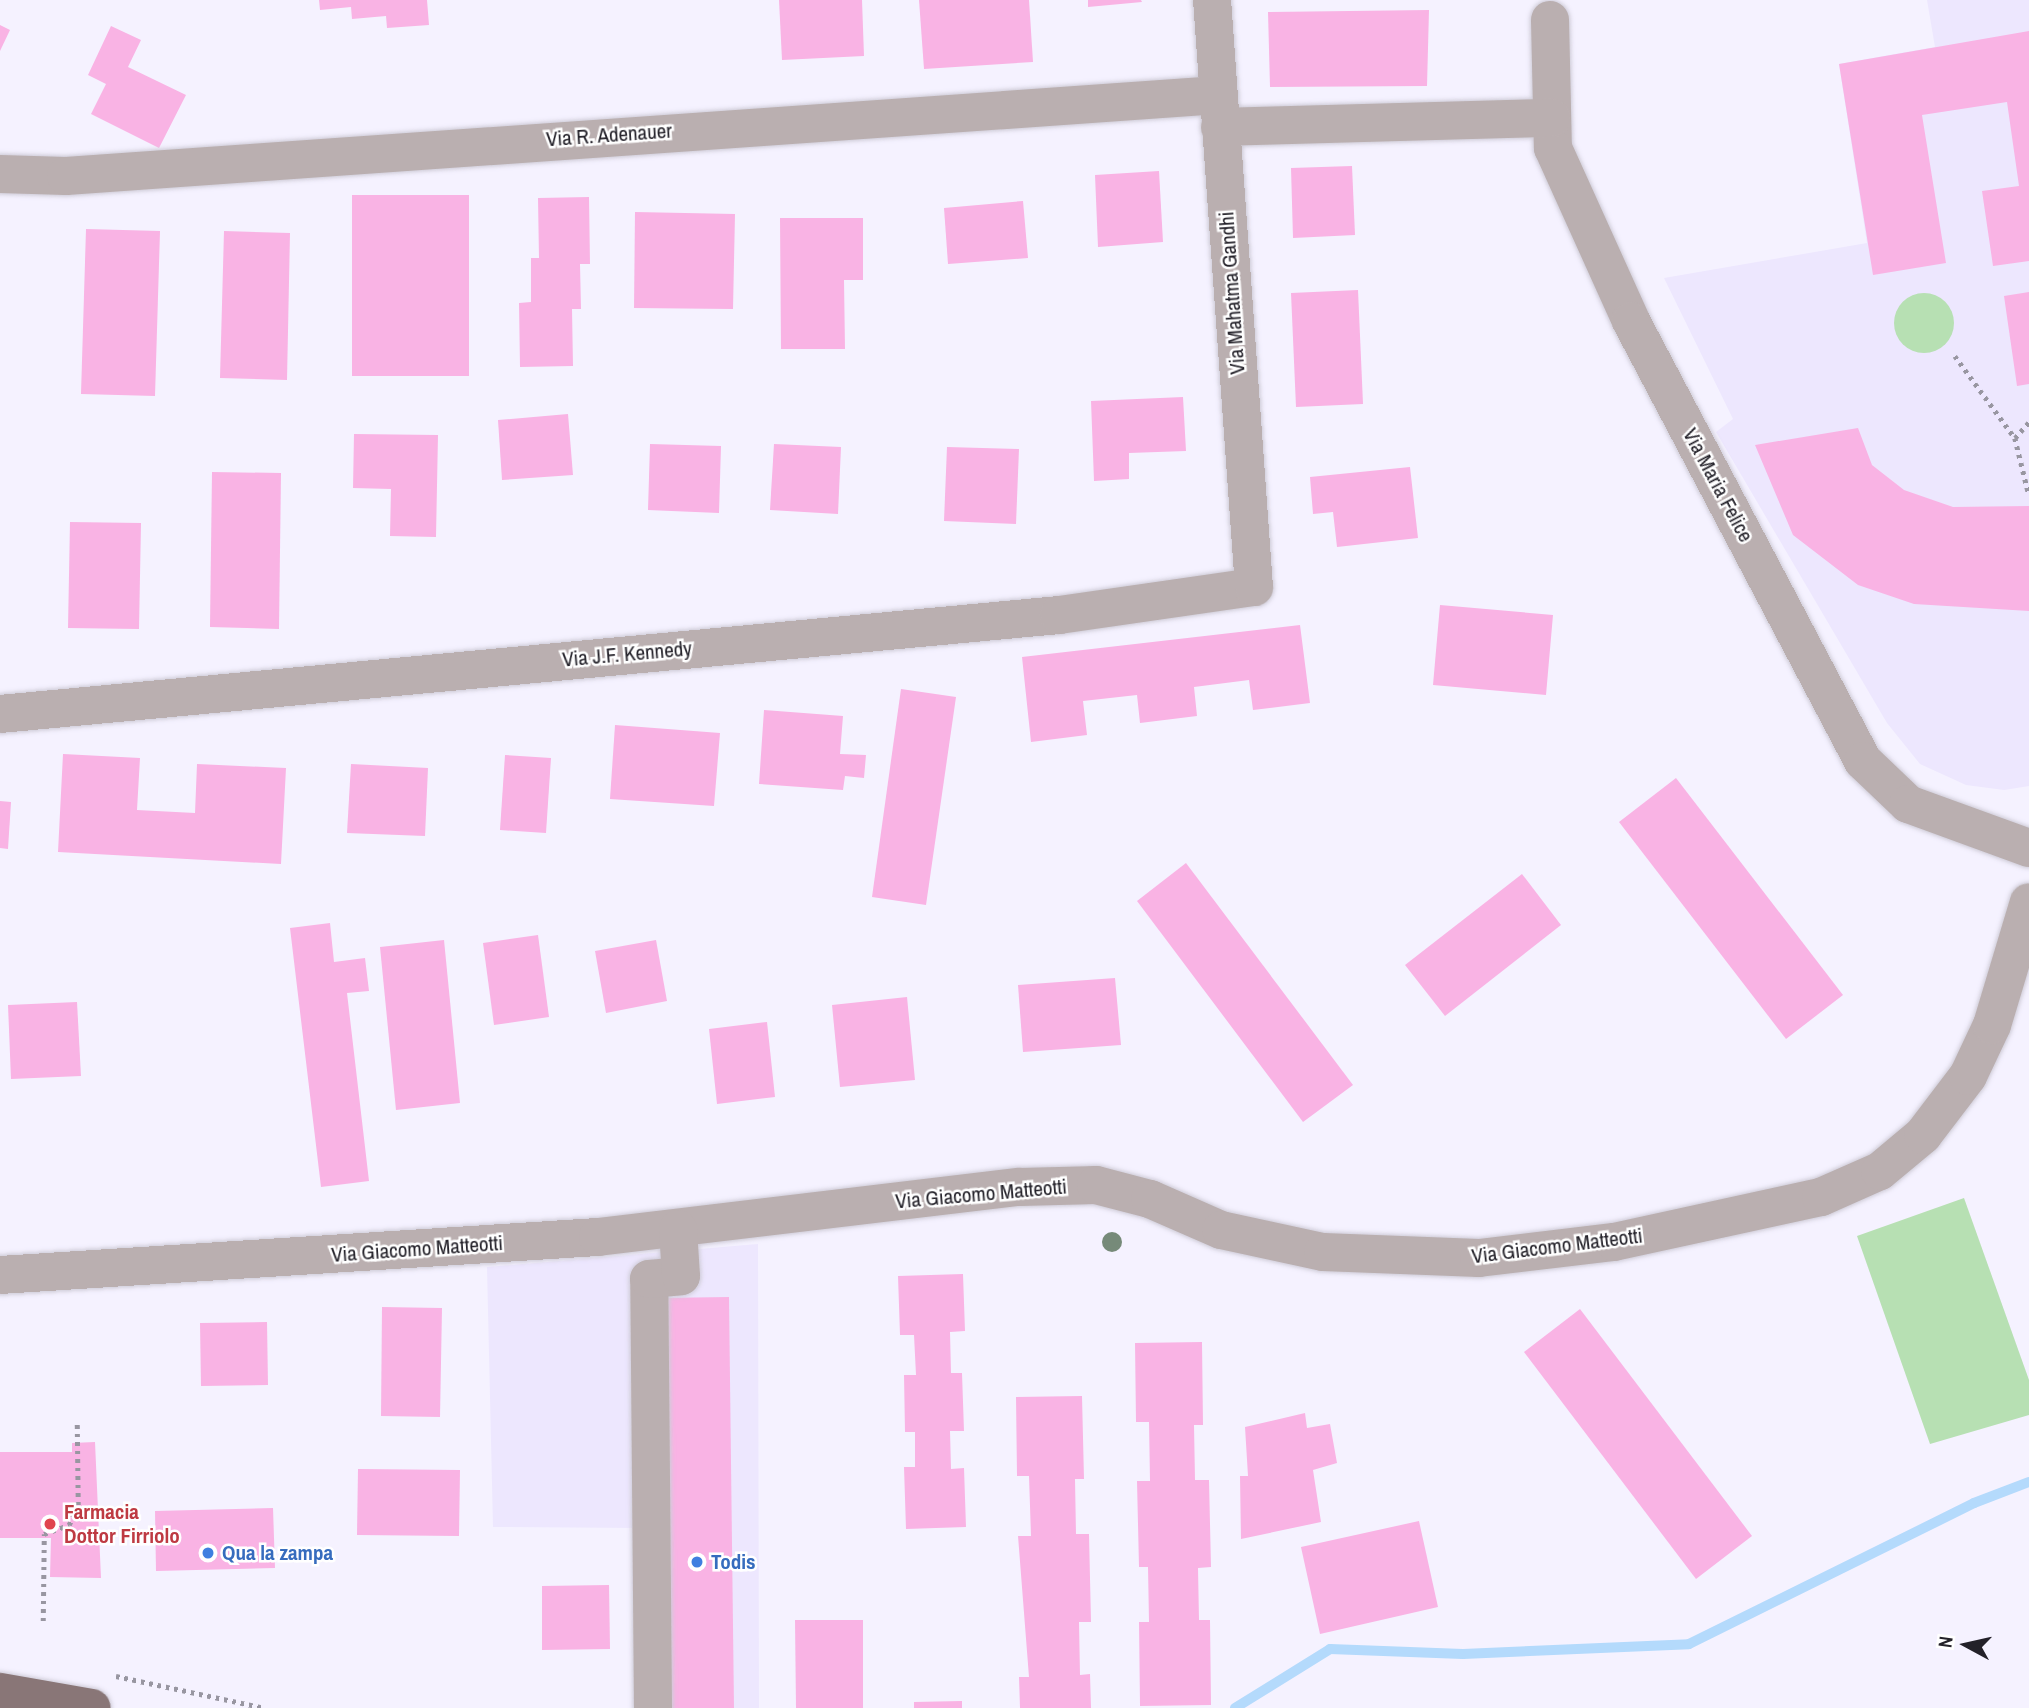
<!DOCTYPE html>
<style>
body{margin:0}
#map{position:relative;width:2029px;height:1708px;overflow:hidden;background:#f5f2ff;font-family:"Archivo Narrow",sans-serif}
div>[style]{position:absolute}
.built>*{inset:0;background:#ede7fe}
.green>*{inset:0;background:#b7e0b3}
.round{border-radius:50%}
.stream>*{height:10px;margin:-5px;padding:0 5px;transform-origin:5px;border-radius:5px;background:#b4dafc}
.building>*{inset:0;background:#f9b3e4}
.path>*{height:4.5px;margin-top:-2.25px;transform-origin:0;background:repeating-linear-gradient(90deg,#9896a1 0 3.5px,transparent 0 8.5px)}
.roads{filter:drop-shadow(0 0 2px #cfccd8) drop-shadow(0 0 2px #cfccd8)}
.minor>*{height:38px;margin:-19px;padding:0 19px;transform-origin:19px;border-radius:19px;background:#baafb0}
.major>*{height:38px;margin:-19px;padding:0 19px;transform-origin:19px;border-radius:19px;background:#897677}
.trees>*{width:20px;height:20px;margin:-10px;border-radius:50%;background:#768a79}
.dots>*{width:19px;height:19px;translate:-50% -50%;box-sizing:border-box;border:4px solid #fff;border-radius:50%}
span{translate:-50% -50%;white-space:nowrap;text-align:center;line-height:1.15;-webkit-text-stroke:5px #fff;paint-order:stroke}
.street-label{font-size:21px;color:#232129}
.health-label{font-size:21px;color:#be3a42;font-weight:700}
.left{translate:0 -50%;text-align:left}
.shop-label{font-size:21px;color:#366cbe;font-weight:700}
.north{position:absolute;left:1931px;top:1610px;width:70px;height:70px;-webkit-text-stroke:5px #fff;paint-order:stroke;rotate:278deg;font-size:19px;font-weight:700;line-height:28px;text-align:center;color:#232129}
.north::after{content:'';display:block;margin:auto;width:24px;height:32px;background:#232129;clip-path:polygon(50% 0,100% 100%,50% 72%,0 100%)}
</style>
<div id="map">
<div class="built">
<div style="clip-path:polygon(1927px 0,2029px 0,2029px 786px,2004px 790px,1966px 785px,1920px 764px,1887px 723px,1716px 432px,1733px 419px,1664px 278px,1867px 243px,1839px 64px,1935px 47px)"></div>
<div style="clip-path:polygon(758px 1244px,759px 1708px,640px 1708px,638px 1528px,493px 1527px,487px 1267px)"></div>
</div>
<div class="green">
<div class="round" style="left:1894px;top:293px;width:60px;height:60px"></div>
<div style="clip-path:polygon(1964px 1198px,2029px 1380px,2029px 1415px,1930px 1444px,1857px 1236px)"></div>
</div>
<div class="stream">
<div style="left:1235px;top:1708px;width:112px;rotate:-31.8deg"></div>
<div style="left:1330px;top:1649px;width:133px;rotate:2.2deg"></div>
<div style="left:1463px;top:1654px;width:226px;rotate:-2.5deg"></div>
<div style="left:1689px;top:1644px;width:318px;rotate:-26.3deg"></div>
<div style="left:1974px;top:1503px;width:59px;rotate:-20.9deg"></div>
</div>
<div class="building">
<div style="clip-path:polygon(319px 0,427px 0,429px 25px,387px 28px,386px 16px,352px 19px,351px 7px,320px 10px)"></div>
<div style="clip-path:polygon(779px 0,862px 0,864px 56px,782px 60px)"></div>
<div style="clip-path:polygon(919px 0,1029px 0,1033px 62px,924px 69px)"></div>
<div style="clip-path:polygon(1088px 0,1141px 0,1142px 2px,1088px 7px)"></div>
<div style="clip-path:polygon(1429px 10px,1427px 86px,1270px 87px,1268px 12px)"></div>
<div style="clip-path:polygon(0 25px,10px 30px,0 51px)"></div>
<div style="clip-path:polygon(111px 26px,141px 40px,128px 67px,186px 95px,159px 148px,91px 114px,106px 84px,88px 75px)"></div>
<div style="clip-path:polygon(2029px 31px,2029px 261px,1993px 266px,1982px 191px,2019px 186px,2007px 102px,1922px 115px,1946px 263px,1873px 275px,1839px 64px)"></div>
<div style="clip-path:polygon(1352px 166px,1355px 235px,1293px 238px,1291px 168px)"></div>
<div style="clip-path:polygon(1159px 171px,1163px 242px,1098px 247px,1095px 175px)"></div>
<div style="clip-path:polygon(352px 195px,469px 195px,469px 376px,352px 376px)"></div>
<div style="clip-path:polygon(589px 197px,590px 264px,580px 264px,581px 309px,572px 309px,573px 366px,520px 367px,519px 303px,531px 302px,531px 258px,539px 258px,538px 198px)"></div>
<div style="clip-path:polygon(1023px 201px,1028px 258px,948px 264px,944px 208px)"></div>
<div style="clip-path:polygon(635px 212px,735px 214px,733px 309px,634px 308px)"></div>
<div style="clip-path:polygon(780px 218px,863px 218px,863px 280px,844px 280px,845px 349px,781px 349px)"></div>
<div style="clip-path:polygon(86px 229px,160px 231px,155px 396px,81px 394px)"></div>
<div style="clip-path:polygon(224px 231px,290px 233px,287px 380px,220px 378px)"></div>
<div style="clip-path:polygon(1358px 290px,1363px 404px,1296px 407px,1291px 293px)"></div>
<div style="clip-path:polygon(2029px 292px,2029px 384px,2017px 386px,2004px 296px)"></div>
<div style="clip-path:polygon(1183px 397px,1186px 451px,1129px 453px,1129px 479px,1094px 481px,1091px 401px)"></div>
<div style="clip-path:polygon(568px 414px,573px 475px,502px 480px,498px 420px)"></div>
<div style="clip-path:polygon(1858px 428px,1872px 465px,1904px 490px,1953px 507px,2029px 506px,2029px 611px,1914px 604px,1858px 585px,1793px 535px,1755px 445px)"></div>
<div style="clip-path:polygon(354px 434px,438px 435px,436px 537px,390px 536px,391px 489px,353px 488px)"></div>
<div style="clip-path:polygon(650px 444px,721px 446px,719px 513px,648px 510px)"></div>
<div style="clip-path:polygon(774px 444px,841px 447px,838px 514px,770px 510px)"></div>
<div style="clip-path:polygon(947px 447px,1019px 449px,1016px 524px,944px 521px)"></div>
<div style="clip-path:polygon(1410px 467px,1418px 538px,1337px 547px,1333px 512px,1313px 514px,1310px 477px)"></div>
<div style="clip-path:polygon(212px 472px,281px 473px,279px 629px,210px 627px)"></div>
<div style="clip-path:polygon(70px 522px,141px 523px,139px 629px,68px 628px)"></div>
<div style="clip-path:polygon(1440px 605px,1553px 615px,1546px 695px,1433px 685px)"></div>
<div style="clip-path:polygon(1300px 625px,1310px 703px,1253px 710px,1249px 680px,1194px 687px,1197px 716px,1140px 723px,1137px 695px,1083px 701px,1087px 735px,1031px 742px,1022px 657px)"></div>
<div style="clip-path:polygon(901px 689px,956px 697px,926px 905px,872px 897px)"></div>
<div style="clip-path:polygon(764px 710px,843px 716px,840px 754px,866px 755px,864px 778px,845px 776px,843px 790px,759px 784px)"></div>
<div style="clip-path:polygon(615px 725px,720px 733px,714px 806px,610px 799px)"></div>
<div style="clip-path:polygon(63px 754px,140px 758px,137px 810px,195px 813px,197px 764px,286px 768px,281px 864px,58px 852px)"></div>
<div style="clip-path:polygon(505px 755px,551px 758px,546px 833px,500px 830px)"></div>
<div style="clip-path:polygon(351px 764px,428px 768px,425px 836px,347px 833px)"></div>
<div style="clip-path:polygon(1676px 778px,1843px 995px,1786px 1039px,1619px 822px)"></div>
<div style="clip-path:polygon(0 801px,11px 802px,8px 849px,0 848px)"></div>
<div style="clip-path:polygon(1186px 863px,1353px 1085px,1303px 1122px,1137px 901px)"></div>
<div style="clip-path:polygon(1522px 874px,1561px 925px,1445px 1016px,1405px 965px)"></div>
<div style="clip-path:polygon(330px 923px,334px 962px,365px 958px,369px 991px,347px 993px,369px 1181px,321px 1187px,290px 928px)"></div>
<div style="clip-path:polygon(538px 935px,549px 1017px,494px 1025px,483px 943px)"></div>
<div style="clip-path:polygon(444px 940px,460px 1103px,396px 1110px,380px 947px)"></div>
<div style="clip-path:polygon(656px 940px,667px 1001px,606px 1013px,595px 951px)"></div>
<div style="clip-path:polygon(1115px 978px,1121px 1045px,1023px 1052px,1018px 985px)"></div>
<div style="clip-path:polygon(907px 997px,915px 1080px,840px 1087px,832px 1005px)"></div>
<div style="clip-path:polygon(77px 1002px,81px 1076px,11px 1079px,8px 1005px)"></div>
<div style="clip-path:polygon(767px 1022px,775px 1097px,717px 1104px,709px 1029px)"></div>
<div style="clip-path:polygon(963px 1274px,965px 1331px,950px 1332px,951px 1373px,962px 1373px,964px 1431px,950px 1431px,951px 1469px,964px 1468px,966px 1527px,906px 1529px,904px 1467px,915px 1467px,915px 1432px,905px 1432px,904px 1375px,916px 1375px,914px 1335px,900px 1335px,898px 1276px)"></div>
<div style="clip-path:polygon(729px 1297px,734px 1708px,663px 1708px,659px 1298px)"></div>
<div style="clip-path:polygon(382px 1307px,442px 1308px,440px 1417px,381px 1416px)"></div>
<div style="clip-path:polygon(1580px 1309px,1752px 1536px,1696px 1579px,1524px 1352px)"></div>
<div style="clip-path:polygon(267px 1322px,268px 1385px,201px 1386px,200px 1323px)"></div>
<div style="clip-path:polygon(1202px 1342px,1203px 1425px,1194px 1425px,1195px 1480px,1209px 1480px,1211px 1567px,1198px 1568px,1199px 1620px,1210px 1620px,1211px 1705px,1140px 1706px,1139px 1622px,1149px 1622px,1148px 1567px,1139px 1567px,1137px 1481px,1150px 1481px,1149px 1422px,1136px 1422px,1135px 1343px)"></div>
<div style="clip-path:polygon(1082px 1396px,1084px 1479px,1075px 1479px,1076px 1534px,1089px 1534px,1091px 1622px,1079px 1622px,1080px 1675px,1090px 1674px,1091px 1708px,1020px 1708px,1019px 1677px,1029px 1677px,1018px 1536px,1031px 1536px,1029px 1476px,1017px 1476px,1016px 1397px)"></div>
<div style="clip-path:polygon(1305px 1413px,1307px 1428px,1330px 1424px,1337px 1463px,1313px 1470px,1321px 1522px,1241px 1539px,1240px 1476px,1248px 1476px,1245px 1427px)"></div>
<div style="clip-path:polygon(95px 1442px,101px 1578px,50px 1577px,51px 1538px,0 1538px,0 1452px,72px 1452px,72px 1443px)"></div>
<div style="clip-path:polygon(358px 1469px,460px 1470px,459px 1536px,357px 1535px)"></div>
<div style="clip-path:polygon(273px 1508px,275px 1568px,156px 1571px,155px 1511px)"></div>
<div style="clip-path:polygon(1419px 1521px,1438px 1607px,1320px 1634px,1301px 1547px)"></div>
<div style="clip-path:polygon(609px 1585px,610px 1649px,542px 1650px,542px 1586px)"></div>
<div style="clip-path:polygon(795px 1620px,863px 1620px,863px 1708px,796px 1708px)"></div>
<div style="clip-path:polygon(962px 1701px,962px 1708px,914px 1708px,914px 1702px)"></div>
</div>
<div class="path">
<div style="left:1955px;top:356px;width:102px;rotate:53.8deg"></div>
<div style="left:2015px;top:438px;width:59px;rotate:76.2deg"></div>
<div style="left:2015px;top:438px;width:21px;rotate:-49deg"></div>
<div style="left:43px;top:1621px;width:87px;rotate:-89.3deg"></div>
<div style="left:44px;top:1534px;width:27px;rotate:-20deg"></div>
<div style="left:69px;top:1525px;width:22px;rotate:-66deg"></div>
<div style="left:78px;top:1505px;width:81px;rotate:-90.7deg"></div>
<div style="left:116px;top:1676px;width:152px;rotate:12.1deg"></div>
</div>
<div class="roads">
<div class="minor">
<div style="left:1550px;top:20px;width:128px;rotate:88.7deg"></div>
<div style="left:1553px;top:148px;width:190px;rotate:65.7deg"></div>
<div style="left:1631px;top:321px;width:497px;rotate:62.2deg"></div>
<div style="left:1863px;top:761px;width:62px;rotate:43.7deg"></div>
<div style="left:1908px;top:804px;width:129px;rotate:20deg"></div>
<div style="left:1220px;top:127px;width:332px;rotate:-1.6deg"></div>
<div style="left:0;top:174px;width:66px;rotate:1.7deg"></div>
<div style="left:66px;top:176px;width:1155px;rotate:-4.02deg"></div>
<div style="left:0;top:714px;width:1064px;rotate:-5.34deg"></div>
<div style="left:1059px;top:615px;width:197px;rotate:-8.2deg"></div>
<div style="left:1254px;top:587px;width:589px;rotate:-94.09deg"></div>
<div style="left:0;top:1275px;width:599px;rotate:-3.64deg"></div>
<div style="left:598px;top:1237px;width:425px;rotate:-6.8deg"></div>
<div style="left:1020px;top:1187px;width:76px;rotate:-1.5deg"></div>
<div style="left:1096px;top:1185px;width:56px;rotate:14.5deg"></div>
<div style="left:1150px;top:1199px;width:77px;rotate:23.6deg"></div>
<div style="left:1221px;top:1230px;width:104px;rotate:12.2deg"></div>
<div style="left:1323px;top:1252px;width:156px;rotate:2.2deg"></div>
<div style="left:1479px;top:1258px;width:136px;rotate:-6.8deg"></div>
<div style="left:1614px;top:1242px;width:212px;rotate:-12.3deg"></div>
<div style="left:1821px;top:1197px;width:64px;rotate:-23.8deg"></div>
<div style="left:1880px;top:1171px;width:56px;rotate:-39.9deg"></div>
<div style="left:1923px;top:1135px;width:74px;rotate:-52.7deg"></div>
<div style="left:1968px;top:1076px;width:56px;rotate:-64.8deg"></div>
<div style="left:1992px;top:1025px;width:128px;rotate:-73.3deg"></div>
<div style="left:653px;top:1708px;width:429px;rotate:-90.5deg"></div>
<div style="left:649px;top:1279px;width:32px;rotate:-5deg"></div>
<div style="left:681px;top:1276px;width:47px;rotate:-93.7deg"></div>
</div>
<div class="major">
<div style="left:0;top:1692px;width:93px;rotate:9.9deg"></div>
</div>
</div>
<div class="trees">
<div style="left:1112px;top:1242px"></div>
</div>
<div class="dots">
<div style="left:50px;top:1524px;background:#e0444e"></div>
<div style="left:208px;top:1553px;background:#3f7fe0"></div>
<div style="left:697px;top:1562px;background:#3f7fe0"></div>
</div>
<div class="street-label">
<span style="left:609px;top:135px;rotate:-4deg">Via R. Adenauer</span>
<span style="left:1232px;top:293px;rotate:-94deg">Via Mahatma Gandhi</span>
<span style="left:1718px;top:485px;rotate:62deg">Via Maria Felice</span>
<span style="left:627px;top:654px;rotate:-5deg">Via J.F. Kennedy</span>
<span style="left:981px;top:1194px;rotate:-5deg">Via Giacomo Matteotti</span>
<span style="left:1557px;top:1246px;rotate:-7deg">Via Giacomo Matteotti</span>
<span style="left:417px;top:1249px;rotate:-4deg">Via Giacomo Matteotti</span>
</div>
<div class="health-label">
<span class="left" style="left:64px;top:1524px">Farmacia<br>Dottor Firriolo</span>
</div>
<div class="shop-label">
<span class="left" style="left:222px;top:1553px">Qua la zampa</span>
<span class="left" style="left:711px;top:1562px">Todis</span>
</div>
<div class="north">N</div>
</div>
